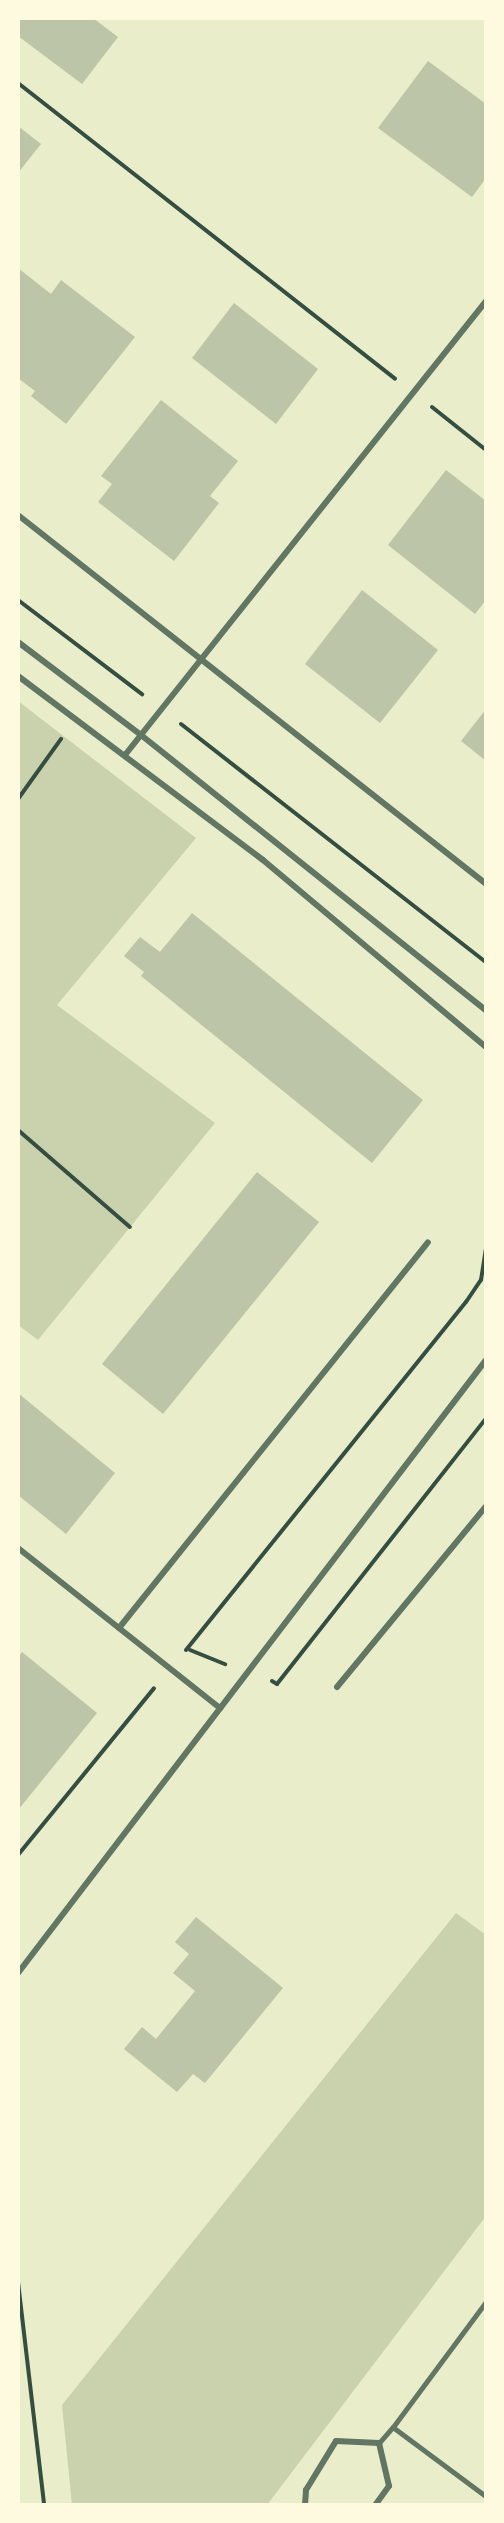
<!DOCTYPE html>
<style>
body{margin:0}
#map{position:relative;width:504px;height:2523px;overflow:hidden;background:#e9edc9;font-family:Commissioner,sans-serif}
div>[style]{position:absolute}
.green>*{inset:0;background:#cad2ad}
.building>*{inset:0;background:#bcc5a7}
.path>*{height:4px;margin:-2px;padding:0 2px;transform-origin:2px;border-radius:2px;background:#344e41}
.service>*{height:4.5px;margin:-2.25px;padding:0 2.25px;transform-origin:2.25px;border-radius:2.25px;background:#617663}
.minor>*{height:6px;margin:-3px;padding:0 3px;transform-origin:3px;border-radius:3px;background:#617663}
span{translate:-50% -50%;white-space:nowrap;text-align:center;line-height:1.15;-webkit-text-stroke:4.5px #fefae0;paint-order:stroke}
.frame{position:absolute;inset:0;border:20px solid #fefae0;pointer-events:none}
</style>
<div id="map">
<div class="green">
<div style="clip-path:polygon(18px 701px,196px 838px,57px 1005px,215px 1123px,38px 1340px,18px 1325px)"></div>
<div style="clip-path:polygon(456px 1913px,486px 1935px,486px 2216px,267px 2505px,72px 2505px,62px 2405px)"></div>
</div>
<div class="building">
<div style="clip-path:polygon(18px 18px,93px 18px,118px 37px,82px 84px,18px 36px)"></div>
<div style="clip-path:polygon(428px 61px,486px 104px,486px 178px,472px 197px,378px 128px)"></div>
<div style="clip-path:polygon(18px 126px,41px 144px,18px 173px)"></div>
<div style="clip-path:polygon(18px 268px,51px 294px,61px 280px,135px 337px,66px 424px,31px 396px,35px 391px,18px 378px)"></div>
<div style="clip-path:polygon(234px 303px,318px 369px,276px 424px,192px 358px)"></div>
<div style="clip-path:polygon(161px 400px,238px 461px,210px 496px,219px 503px,174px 561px,98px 502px,112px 484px,101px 476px)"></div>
<div style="clip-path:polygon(446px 470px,486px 501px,486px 600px,475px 614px,388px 545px)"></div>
<div style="clip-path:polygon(362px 590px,438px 650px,380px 723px,305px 664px)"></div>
<div style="clip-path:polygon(486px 709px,486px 761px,461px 741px)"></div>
<div style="clip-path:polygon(192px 913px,423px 1100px,372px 1163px,141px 976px,144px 972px,124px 956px,140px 937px,160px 952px)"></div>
<div style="clip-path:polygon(257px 1172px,319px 1222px,163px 1414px,102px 1364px)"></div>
<div style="clip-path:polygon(18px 1393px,115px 1473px,66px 1534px,18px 1495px)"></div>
<div style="clip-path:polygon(22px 1652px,97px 1713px,18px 1810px,18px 1657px)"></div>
<div style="clip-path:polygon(196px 1917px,283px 1988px,205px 2083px,193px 2074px,177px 2092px,124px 2049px,142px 2027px,156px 2039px,195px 1991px,173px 1973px,189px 1954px,175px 1942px)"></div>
</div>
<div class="path">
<div style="left:18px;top:83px;width:479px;rotate:38.1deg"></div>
<div style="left:432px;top:407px;width:69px;rotate:38.5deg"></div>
<div style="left:18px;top:600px;width:156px;rotate:37.2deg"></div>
<div style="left:181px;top:724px;width:387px;rotate:38deg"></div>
<div style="left:18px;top:799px;width:74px;rotate:-54.4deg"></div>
<div style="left:18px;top:1130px;width:148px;rotate:40.9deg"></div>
<div style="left:486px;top:1186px;width:29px;rotate:90deg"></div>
<div style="left:186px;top:1650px;width:447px;rotate:-51.2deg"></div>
<div style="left:466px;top:1302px;width:27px;rotate:-56deg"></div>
<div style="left:481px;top:1280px;width:33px;rotate:-81deg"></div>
<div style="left:190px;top:1650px;width:38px;rotate:22deg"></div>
<div style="left:272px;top:1681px;width:6px;rotate:31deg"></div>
<div style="left:277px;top:1684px;width:338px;rotate:-51.8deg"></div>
<div style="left:18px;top:1855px;width:215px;rotate:-50.8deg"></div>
<div style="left:18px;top:2282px;width:225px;rotate:83.3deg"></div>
</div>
<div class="service">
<div style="left:393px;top:2427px;width:156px;rotate:-53.4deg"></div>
<div style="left:379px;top:2443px;width:21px;rotate:-49deg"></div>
<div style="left:393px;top:2427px;width:116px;rotate:36.6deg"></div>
</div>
<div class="minor">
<div style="left:18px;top:515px;width:596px;rotate:38.25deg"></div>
<div style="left:18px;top:642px;width:154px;rotate:37.1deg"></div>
<div style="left:141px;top:735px;width:441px;rotate:38.6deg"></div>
<div style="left:18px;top:676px;width:306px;rotate:36.9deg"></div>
<div style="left:263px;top:860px;width:291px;rotate:40deg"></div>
<div style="left:125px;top:755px;width:580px;rotate:-51.51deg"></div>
<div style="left:18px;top:1548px;width:258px;rotate:38.4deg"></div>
<div style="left:119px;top:1628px;width:494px;rotate:-51.3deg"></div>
<div style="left:337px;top:1687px;width:234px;rotate:-50.5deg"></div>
<div style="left:18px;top:1973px;width:771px;rotate:-52.64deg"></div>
<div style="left:305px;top:2505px;width:15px;rotate:-86deg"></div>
<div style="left:306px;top:2490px;width:57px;rotate:-58.5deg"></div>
<div style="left:336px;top:2441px;width:43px;rotate:2.7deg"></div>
<div style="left:379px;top:2443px;width:44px;rotate:76.9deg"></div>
<div style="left:389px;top:2486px;width:24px;rotate:126deg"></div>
</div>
<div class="frame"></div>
</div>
